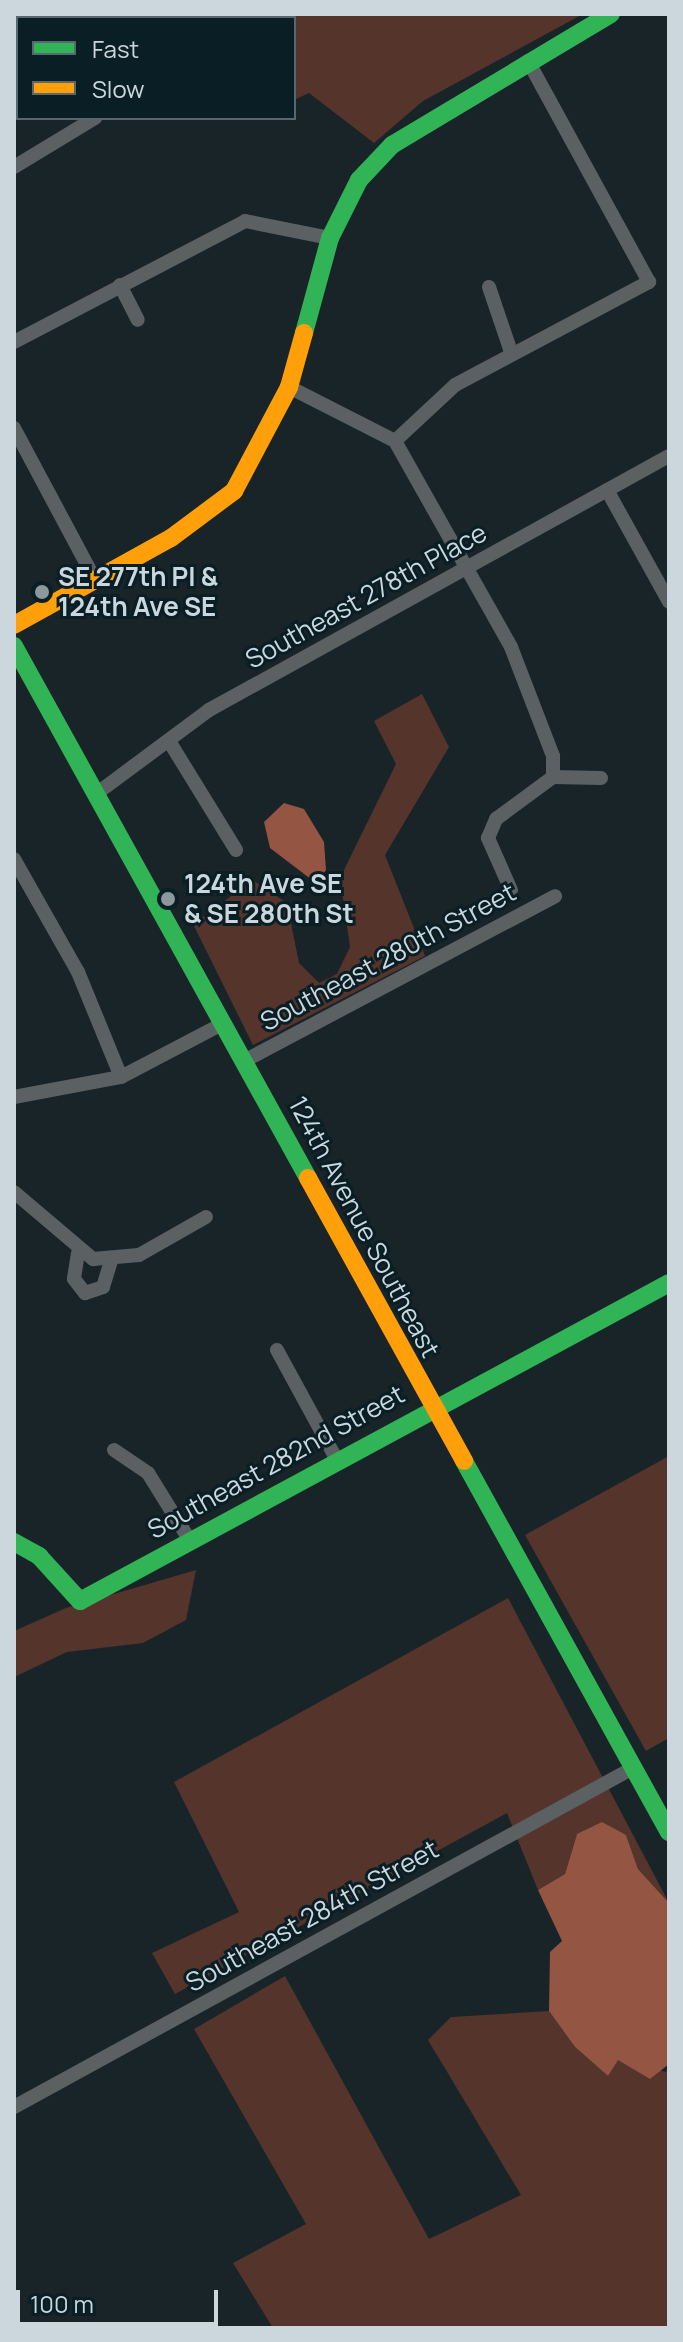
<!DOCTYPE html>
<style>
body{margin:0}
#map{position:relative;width:683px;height:2342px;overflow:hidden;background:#192428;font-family:Manrope,sans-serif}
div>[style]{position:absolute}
.green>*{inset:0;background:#54342b}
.water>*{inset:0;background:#945543}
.street>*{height:14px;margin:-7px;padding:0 7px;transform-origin:7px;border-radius:7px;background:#5b6062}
.fast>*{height:18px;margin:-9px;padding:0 9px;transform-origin:9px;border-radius:9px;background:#30b455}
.slow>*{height:18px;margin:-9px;padding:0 9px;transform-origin:9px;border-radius:9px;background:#ff9f0a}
.dots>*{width:22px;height:22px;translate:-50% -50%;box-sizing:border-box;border:4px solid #091e25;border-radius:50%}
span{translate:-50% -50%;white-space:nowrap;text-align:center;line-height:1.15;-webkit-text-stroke:6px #091e25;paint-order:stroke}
.poi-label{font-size:26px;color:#cbd7dc;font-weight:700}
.left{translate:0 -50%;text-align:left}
.street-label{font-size:26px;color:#cbd7dc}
.frame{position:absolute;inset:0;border:16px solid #cbd7dc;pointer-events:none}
.legend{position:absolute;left:16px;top:16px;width:280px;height:104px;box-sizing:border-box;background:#091e25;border:2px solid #57686e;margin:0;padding:10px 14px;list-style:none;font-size:24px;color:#cbd7dc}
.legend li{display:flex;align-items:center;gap:16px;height:40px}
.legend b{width:40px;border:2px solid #57686e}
.scale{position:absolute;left:16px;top:2290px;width:202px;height:36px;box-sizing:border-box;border:4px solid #cbd7dc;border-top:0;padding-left:10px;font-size:24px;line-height:28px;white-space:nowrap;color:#cbd7dc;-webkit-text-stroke:6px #091e25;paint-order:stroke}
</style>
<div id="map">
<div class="green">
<div style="clip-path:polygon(240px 14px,583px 14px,423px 101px,374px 143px,309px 93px,294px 100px,294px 18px)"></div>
<div style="clip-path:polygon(422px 694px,449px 747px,385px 855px,425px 956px,253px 1045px,193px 924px,253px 880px,287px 903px,299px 963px,319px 983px,337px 974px,350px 947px,340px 878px,396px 764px,374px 721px)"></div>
<div style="clip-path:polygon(669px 1456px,669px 1738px,646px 1751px,525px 1535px)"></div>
<div style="clip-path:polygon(196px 1570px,186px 1620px,143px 1643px,67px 1652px,14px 1677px,14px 1631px,66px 1608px)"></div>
<div style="clip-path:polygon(508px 1598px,669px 1903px,638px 1869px,626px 1835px,577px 1834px,565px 1874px,538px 1890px,507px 1813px,175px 1994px,152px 1953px,239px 1912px,174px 1782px)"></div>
<div style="clip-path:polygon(285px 1976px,429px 2239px,521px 2195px,428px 2040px,451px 2017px,549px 2011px,575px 2047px,608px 2076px,617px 2059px,666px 2072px,669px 2064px,669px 2328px,273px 2328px,233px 2263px,306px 2224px,194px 2029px)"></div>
</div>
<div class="water">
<div style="clip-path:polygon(284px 803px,304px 809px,324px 842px,326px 870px,316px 883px,270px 848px,264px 822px)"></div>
<div style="clip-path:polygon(602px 1822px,626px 1835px,638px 1869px,669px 1903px,669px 2064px,650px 2079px,618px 2060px,608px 2076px,575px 2047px,549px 2011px,550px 1952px,562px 1941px,538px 1890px,565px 1874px,577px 1834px)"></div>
</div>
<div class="street">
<div style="left:148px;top:18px;width:4px;rotate:-90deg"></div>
<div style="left:14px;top:167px;width:95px;rotate:-31.2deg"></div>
<div style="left:120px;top:285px;width:39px;rotate:63deg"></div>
<div style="left:489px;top:287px;width:69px;rotate:71.3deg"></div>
<div style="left:14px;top:342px;width:261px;rotate:-27.6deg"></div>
<div style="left:245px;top:221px;width:87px;rotate:11.3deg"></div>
<div style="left:289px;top:387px;width:119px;rotate:27deg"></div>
<div style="left:395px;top:441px;width:236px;rotate:60.6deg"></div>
<div style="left:511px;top:647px;width:117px;rotate:68.9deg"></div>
<div style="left:553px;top:756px;width:21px;rotate:90deg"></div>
<div style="left:14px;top:428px;width:172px;rotate:61.9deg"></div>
<div style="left:395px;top:441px;width:82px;rotate:-43deg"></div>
<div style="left:455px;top:385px;width:220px;rotate:-28deg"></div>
<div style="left:649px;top:282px;width:252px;rotate:-118.7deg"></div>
<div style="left:607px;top:490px;width:128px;rotate:61deg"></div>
<div style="left:169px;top:741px;width:128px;rotate:58.4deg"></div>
<div style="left:96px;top:794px;width:141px;rotate:-36.6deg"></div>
<div style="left:209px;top:710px;width:525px;rotate:-28.91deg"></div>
<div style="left:14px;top:859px;width:130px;rotate:60.5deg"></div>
<div style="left:78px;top:972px;width:113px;rotate:67.7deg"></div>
<div style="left:511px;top:890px;width:57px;rotate:-113.9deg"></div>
<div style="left:488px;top:838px;width:21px;rotate:-67deg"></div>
<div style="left:496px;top:819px;width:71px;rotate:-36.4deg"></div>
<div style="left:553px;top:777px;width:48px;rotate:1.2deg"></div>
<div style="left:244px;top:1061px;width:352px;rotate:-27.9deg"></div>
<div style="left:14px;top:1097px;width:109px;rotate:-10.6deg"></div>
<div style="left:121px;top:1077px;width:116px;rotate:-27.7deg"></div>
<div style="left:14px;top:1192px;width:104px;rotate:40.3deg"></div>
<div style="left:93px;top:1259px;width:46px;rotate:-5deg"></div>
<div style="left:139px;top:1255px;width:77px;rotate:-29.6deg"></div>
<div style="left:78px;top:1253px;width:26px;rotate:99deg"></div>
<div style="left:74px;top:1279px;width:18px;rotate:52deg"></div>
<div style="left:85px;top:1293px;width:19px;rotate:-18deg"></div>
<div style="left:103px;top:1287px;width:28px;rotate:-73deg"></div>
<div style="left:277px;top:1350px;width:123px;rotate:61.4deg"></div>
<div style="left:114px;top:1450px;width:41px;rotate:34.1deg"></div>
<div style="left:148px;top:1473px;width:78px;rotate:58.2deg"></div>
<div style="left:14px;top:2107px;width:706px;rotate:-28.71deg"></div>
</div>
<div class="fast">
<div style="left:304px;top:333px;width:98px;rotate:-74.7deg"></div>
<div style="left:330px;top:238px;width:65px;rotate:-63.4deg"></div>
<div style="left:359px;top:180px;width:48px;rotate:-46.7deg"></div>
<div style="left:392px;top:145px;width:255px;rotate:-30.9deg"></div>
<div style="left:14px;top:646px;width:608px;rotate:61.07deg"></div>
<div style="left:464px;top:1461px;width:424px;rotate:61.1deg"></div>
<div style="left:14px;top:1542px;width:29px;rotate:29deg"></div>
<div style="left:39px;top:1556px;width:61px;rotate:47.7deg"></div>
<div style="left:80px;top:1601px;width:669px;rotate:-28.36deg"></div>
</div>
<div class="slow">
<div style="left:14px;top:625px;width:179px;rotate:-29deg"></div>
<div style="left:171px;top:538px;width:79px;rotate:-36.7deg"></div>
<div style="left:234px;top:491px;width:118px;rotate:-62.1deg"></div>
<div style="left:289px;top:387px;width:56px;rotate:-74.5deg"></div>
<div style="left:308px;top:1178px;width:323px;rotate:61.1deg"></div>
</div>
<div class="dots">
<div style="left:42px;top:592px;background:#8d989d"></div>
<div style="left:168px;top:899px;background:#8d989d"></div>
</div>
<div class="poi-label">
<span class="left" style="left:58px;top:592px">SE 277th Pl &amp;<br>124th Ave SE</span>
<span class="left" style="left:184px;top:899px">124th Ave SE<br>&amp; SE 280th St</span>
</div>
<div class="street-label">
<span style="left:366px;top:596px;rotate:-29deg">Southeast 278th Place</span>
<span style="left:388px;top:957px;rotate:-28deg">Southeast 280th Street</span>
<span style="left:364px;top:1227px;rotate:62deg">124th Avenue Southeast</span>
<span style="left:276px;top:1462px;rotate:-29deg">Southeast 282nd Street</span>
<span style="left:312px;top:1916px;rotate:-29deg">Southeast 284th Street</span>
</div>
<div class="frame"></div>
<ul class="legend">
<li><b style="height:10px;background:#30b455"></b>Fast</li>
<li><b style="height:10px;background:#ff9f0a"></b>Slow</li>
</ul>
<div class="scale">100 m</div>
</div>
